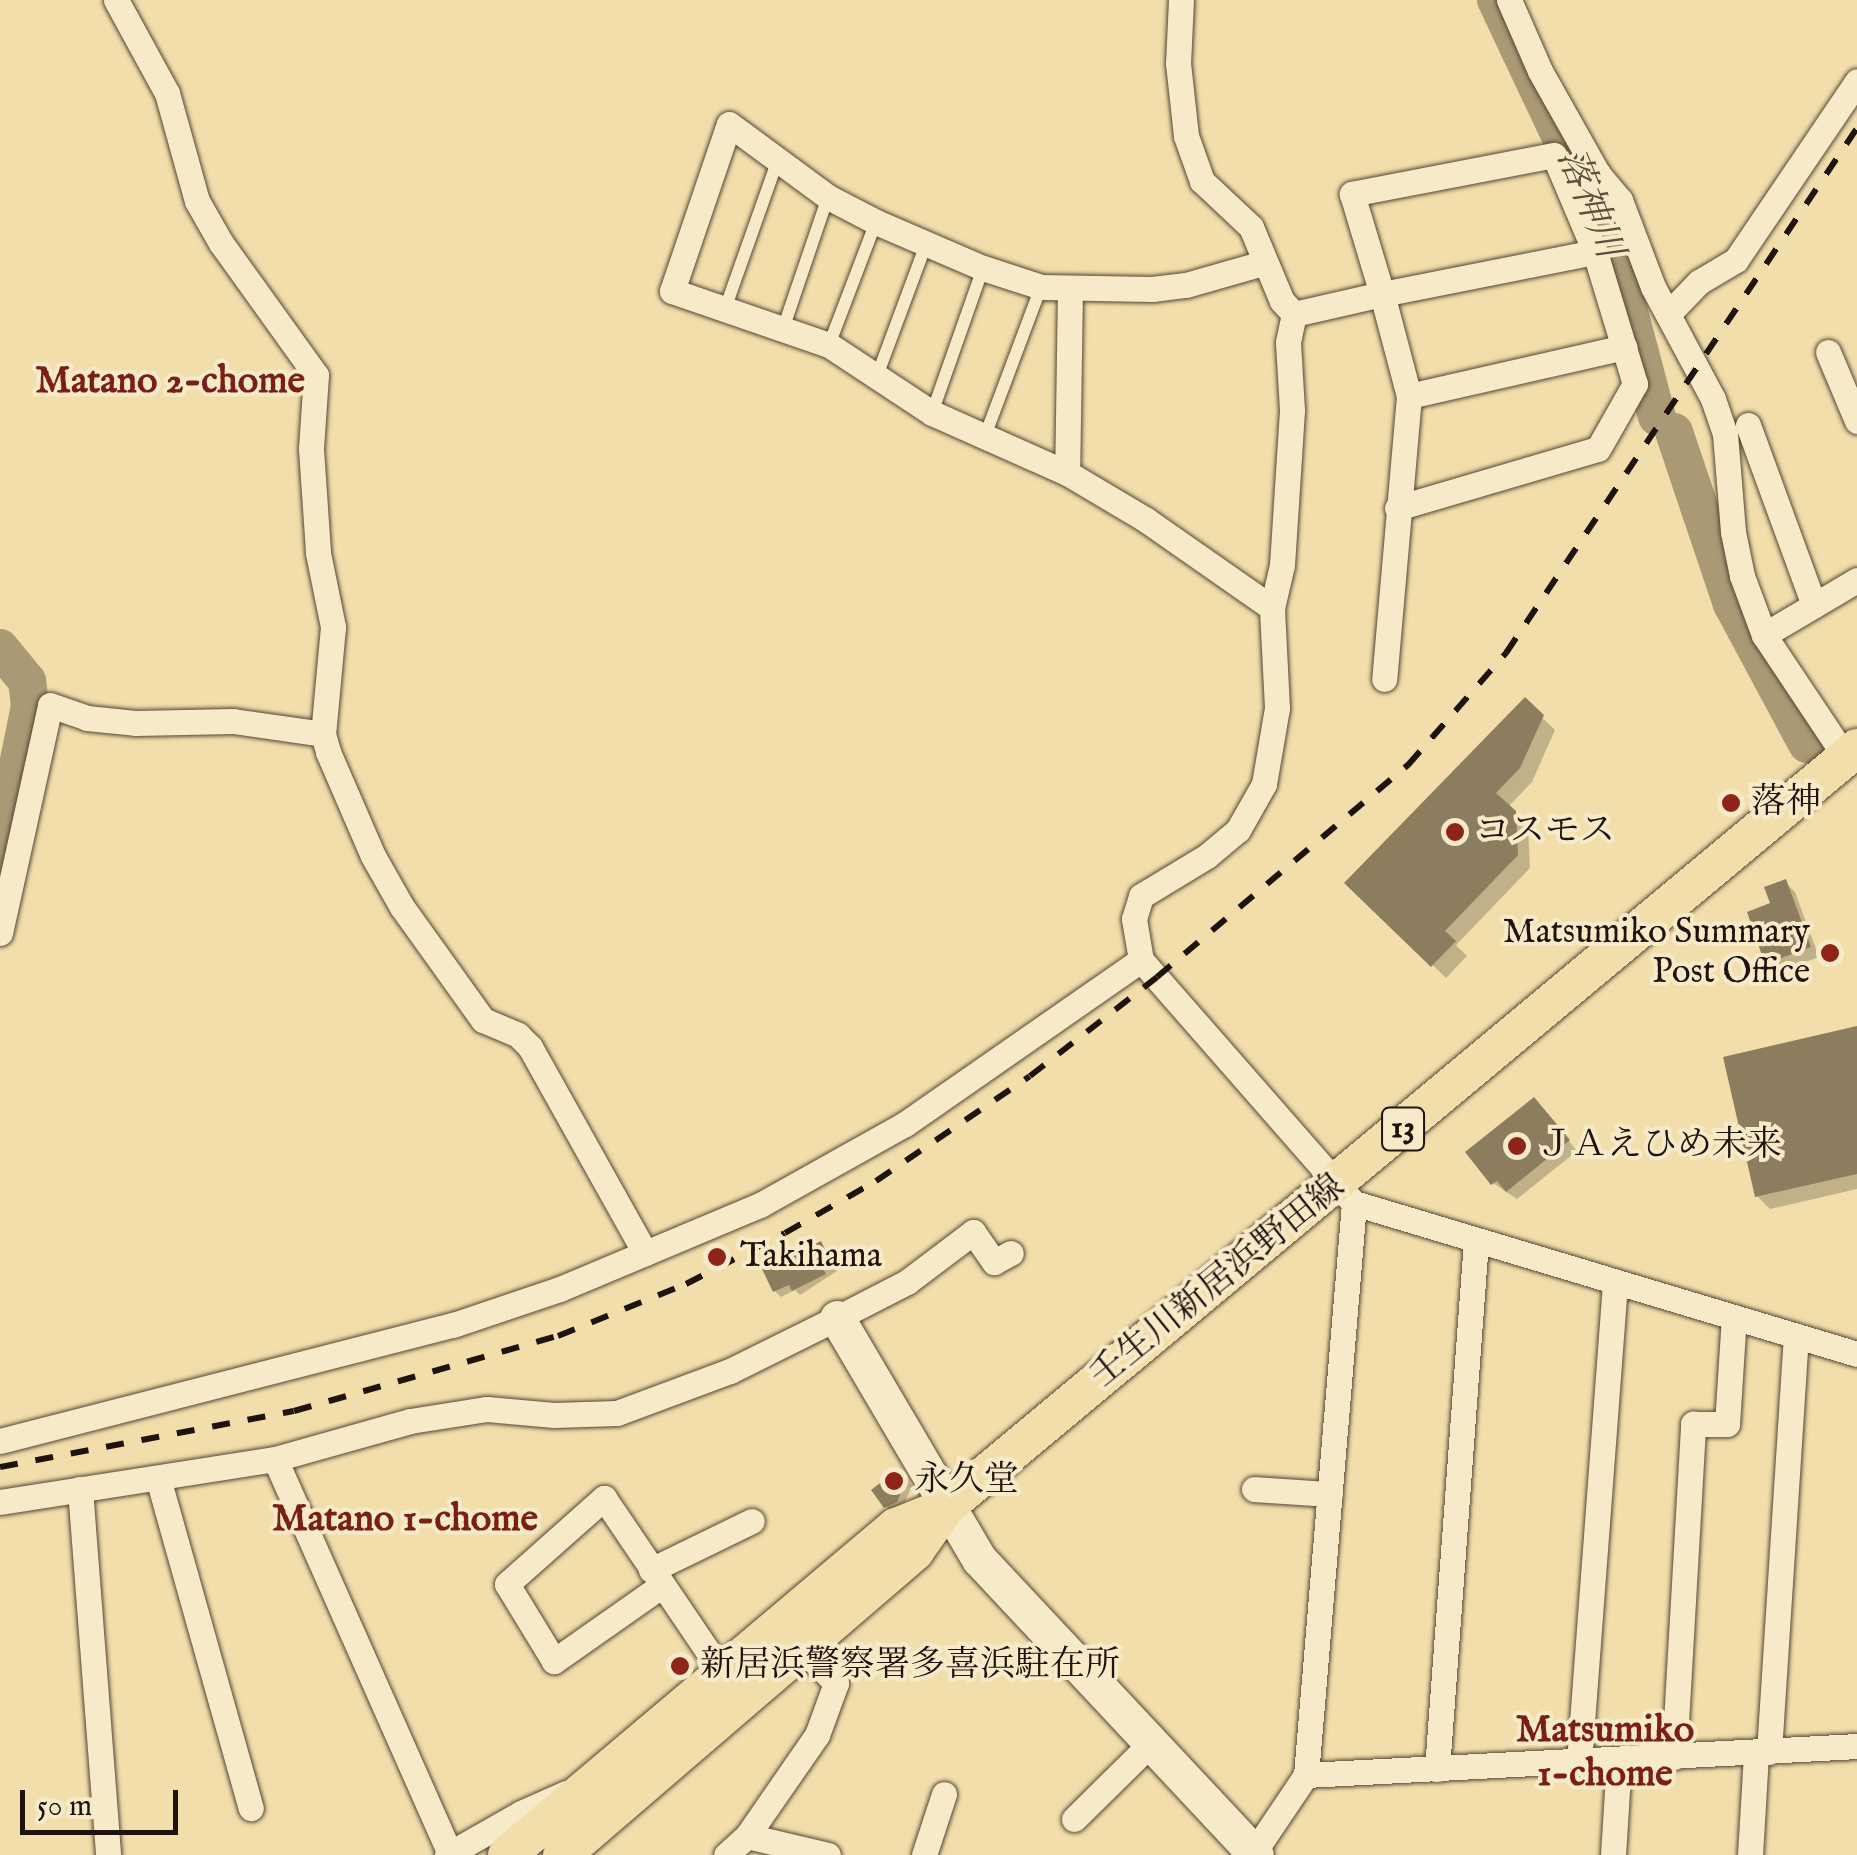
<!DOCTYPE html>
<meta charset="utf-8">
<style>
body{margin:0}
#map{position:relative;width:1857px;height:1855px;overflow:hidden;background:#f2deab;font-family:"IM FELL English","Noto Serif JP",serif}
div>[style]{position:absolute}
.shadow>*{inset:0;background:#0003}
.river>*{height:38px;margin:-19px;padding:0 19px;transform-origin:19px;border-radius:19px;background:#aa9975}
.building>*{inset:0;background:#8d7d5f}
.roads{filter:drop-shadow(0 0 2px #544634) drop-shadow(0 0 2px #544634)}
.lane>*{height:12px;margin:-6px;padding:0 6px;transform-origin:6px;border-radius:6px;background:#f7eac8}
.street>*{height:25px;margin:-12.5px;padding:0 12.5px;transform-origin:12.5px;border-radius:12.5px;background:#f7eac8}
.secondary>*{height:35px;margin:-17.5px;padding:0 17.5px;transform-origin:17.5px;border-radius:17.5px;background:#f7eac8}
.primary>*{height:38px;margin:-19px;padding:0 19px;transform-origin:19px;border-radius:19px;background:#f2deab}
.rail>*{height:6px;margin-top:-3px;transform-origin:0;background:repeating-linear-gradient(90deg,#1f130d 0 18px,transparent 0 36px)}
.dots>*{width:28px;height:28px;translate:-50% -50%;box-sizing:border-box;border:5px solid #f7eac8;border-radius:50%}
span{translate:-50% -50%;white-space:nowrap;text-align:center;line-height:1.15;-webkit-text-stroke:8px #f7eac8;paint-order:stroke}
.shield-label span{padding:2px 8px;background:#f7eac8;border:2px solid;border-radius:8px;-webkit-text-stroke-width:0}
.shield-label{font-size:32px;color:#1f130d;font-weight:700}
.poi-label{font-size:35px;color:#1f130d}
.left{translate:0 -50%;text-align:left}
.right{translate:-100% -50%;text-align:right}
.street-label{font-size:35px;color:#1f130d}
.water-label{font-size:38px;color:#5e4f3c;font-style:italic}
.neighbourhood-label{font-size:38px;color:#7a1f14;font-weight:700}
.scale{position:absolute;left:20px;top:1790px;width:158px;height:45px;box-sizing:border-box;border:5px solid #1f130d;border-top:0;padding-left:12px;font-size:30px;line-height:35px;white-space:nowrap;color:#1f130d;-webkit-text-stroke:8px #f7eac8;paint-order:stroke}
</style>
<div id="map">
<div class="shadow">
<div style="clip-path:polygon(1525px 701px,1555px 730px,1532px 782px,1508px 807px,1528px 827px,1530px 868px,1456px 945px,1467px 956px,1446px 978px,1348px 883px)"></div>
<div style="clip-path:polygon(1785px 882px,1795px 892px,1819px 957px,1777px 972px,1768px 962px,1773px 905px)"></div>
<div style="clip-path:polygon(1857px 1028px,1857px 1189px,1770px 1209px,1757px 1196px)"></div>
<div style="clip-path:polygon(1543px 1109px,1577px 1151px,1517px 1199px,1493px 1183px)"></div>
<div style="clip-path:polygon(821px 1244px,837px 1271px,800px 1295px,795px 1290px,781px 1297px,775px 1291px)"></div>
<div style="clip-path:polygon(900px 1471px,912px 1486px,902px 1508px,892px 1512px,886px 1506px)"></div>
</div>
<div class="river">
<div style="left:1496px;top:0;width:189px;rotate:64.7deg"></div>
<div style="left:1577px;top:171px;width:131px;rotate:68.9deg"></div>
<div style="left:1624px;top:293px;width:128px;rotate:75.1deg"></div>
<div style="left:1674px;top:432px;width:182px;rotate:71.4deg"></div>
<div style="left:1732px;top:604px;width:159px;rotate:61.8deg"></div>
<div style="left:0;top:648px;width:43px;rotate:50.7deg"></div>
<div style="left:27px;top:681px;width:25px;rotate:83deg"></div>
<div style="left:30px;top:706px;width:151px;rotate:101.5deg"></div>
</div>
<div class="building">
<div style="clip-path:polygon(1525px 697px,1544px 715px,1520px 768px,1496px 793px,1516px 811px,1518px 855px,1445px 931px,1456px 941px,1431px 967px,1344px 883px)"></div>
<div style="clip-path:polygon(1786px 879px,1811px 947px,1765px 964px,1747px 912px,1770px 903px,1764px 887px)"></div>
<div style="clip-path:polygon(1857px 1026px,1857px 1174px,1755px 1197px,1723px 1057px)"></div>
<div style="clip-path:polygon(1534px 1097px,1570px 1140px,1506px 1192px,1497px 1181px,1491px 1185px,1465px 1152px)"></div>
<div style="clip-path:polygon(821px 1241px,832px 1264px,823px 1269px,826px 1274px,792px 1291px,789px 1285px,773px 1292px,762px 1269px)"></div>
<div style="clip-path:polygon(900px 1468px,907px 1479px,897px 1502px,884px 1508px,871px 1490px)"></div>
</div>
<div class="roads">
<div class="lane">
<div style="left:725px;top:309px;width:156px;rotate:-70.5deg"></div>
<div style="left:783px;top:329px;width:139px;rotate:-71.2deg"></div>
<div style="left:829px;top:345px;width:132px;rotate:-69.1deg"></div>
<div style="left:877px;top:376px;width:141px;rotate:-69.6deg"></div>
<div style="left:932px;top:413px;width:154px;rotate:-70.6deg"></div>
<div style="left:985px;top:436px;width:159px;rotate:-69.4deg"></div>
</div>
<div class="street">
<div style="left:116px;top:0;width:106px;rotate:61.3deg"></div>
<div style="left:167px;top:93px;width:112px;rotate:74.5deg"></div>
<div style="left:197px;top:201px;width:48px;rotate:60.3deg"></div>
<div style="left:221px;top:243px;width:163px;rotate:54.3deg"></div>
<div style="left:316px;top:375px;width:74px;rotate:93.9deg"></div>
<div style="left:311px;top:449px;width:104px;rotate:86.1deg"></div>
<div style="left:318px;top:553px;width:76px;rotate:78.5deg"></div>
<div style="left:333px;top:627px;width:107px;rotate:95.3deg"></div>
<div style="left:323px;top:734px;width:19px;rotate:74deg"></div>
<div style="left:328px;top:752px;width:113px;rotate:66.6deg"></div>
<div style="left:373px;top:856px;width:59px;rotate:60.4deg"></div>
<div style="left:402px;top:907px;width:139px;rotate:54.4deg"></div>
<div style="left:483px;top:1020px;width:38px;rotate:23deg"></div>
<div style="left:518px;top:1035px;width:17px;rotate:45deg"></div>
<div style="left:530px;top:1047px;width:236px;rotate:60.8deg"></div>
<div style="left:1181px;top:0;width:63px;rotate:92.7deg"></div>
<div style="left:1178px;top:63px;width:73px;rotate:83.7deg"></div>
<div style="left:1186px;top:136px;width:48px;rotate:70.4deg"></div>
<div style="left:1202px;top:181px;width:67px;rotate:43.2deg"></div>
<div style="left:1251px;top:227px;width:80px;rotate:67.3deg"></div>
<div style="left:1282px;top:301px;width:18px;rotate:47deg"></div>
<div style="left:1294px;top:314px;width:90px;rotate:-12.8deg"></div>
<div style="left:1382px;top:294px;width:106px;rotate:75.2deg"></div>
<div style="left:1409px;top:396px;width:284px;rotate:95deg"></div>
<div style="left:1509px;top:0;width:77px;rotate:66.4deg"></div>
<div style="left:1540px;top:71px;width:118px;rotate:60.6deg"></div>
<div style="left:1571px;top:194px;width:34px;rotate:-37deg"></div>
<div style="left:1598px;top:174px;width:34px;rotate:50deg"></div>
<div style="left:1620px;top:200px;width:93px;rotate:69.2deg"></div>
<div style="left:1653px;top:287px;width:127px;rotate:61.8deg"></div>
<div style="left:1713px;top:399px;width:37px;rotate:71deg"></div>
<div style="left:1725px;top:434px;width:98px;rotate:85.3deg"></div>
<div style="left:1733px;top:532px;width:45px;rotate:78.4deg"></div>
<div style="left:1742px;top:576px;width:63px;rotate:69.6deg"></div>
<div style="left:1764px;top:635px;width:148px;rotate:56.3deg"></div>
<div style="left:1070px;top:290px;width:183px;rotate:90.9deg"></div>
<div style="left:1067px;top:473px;width:92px;rotate:30.7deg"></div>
<div style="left:1146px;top:520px;width:154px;rotate:34.9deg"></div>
<div style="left:1670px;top:312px;width:42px;rotate:-46deg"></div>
<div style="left:1699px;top:282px;width:43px;rotate:-30.7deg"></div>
<div style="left:1736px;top:260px;width:216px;rotate:-55.9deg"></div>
<div style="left:1828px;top:352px;width:75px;rotate:67.2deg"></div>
<div style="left:1409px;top:396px;width:221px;rotate:-12.8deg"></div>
<div style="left:1748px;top:425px;width:192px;rotate:69.9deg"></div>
<div style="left:1067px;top:473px;width:148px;rotate:-156deg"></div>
<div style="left:932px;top:413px;width:123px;rotate:-146.6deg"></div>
<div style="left:829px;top:345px;width:166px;rotate:-161deg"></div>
<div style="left:672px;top:291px;width:176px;rotate:-71.2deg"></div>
<div style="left:729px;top:124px;width:123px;rotate:36.4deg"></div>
<div style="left:828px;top:197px;width:54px;rotate:27.5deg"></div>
<div style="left:876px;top:222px;width:116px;rotate:23.3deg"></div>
<div style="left:983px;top:268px;width:61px;rotate:18.1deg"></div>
<div style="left:1041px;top:287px;width:111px;rotate:1deg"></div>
<div style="left:1152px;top:289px;width:34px;rotate:-7deg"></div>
<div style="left:1186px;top:285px;width:80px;rotate:-15.9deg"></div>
<div style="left:1397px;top:508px;width:209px;rotate:-16.4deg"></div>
<div style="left:1598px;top:449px;width:75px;rotate:-60.4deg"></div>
<div style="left:1635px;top:384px;width:138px;rotate:-106.9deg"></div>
<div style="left:1595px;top:252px;width:105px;rotate:-112.9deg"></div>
<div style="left:1554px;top:155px;width:206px;rotate:169.1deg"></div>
<div style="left:1352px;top:194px;width:104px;rotate:73.3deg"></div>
<div style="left:1382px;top:294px;width:217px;rotate:-11.2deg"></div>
<div style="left:1764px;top:635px;width:108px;rotate:-30.6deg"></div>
<div style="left:0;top:933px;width:233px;rotate:-77.6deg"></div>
<div style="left:50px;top:705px;width:39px;rotate:19deg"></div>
<div style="left:87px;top:718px;width:48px;rotate:5.9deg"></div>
<div style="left:135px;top:723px;width:98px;rotate:-1.2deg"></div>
<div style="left:233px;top:721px;width:91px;rotate:8.2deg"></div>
<div style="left:1141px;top:960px;width:42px;rotate:-99.7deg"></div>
<div style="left:1134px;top:919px;width:24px;rotate:-73deg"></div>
<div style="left:1141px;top:896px;width:77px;rotate:-31.2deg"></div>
<div style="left:1207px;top:856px;width:40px;rotate:-40deg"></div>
<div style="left:1238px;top:830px;width:53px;rotate:-60.5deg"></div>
<div style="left:1264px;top:784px;width:77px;rotate:-80.3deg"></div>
<div style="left:1277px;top:708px;width:100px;rotate:-92.9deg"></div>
<div style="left:1272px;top:608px;width:44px;rotate:-76.9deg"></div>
<div style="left:1282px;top:565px;width:155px;rotate:-86.3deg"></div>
<div style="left:1292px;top:410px;width:68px;rotate:-93.4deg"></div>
<div style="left:1288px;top:342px;width:29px;rotate:-78deg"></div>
<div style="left:0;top:1441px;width:468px;rotate:-14.4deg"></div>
<div style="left:453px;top:1325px;width:113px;rotate:-18.6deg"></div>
<div style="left:560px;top:1289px;width:217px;rotate:-22.8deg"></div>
<div style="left:760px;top:1205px;width:166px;rotate:-29.2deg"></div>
<div style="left:905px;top:1124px;width:287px;rotate:-34.8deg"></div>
<div style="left:1141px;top:960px;width:323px;rotate:48.8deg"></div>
<div style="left:1354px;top:1203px;width:525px;rotate:16.71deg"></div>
<div style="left:275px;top:1459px;width:431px;rotate:66.1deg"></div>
<div style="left:158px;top:1478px;width:343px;rotate:74.3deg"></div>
<div style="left:80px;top:1489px;width:367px;rotate:85.6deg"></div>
<div style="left:1254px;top:1489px;width:76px;rotate:3.8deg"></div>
<div style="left:0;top:1502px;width:278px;rotate:-8.9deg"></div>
<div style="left:275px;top:1459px;width:140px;rotate:-15.7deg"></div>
<div style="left:410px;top:1421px;width:78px;rotate:-8.9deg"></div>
<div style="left:487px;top:1409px;width:67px;rotate:5.1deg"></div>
<div style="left:554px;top:1415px;width:63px;rotate:-1.8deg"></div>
<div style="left:617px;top:1413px;width:121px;rotate:-20.4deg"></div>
<div style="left:730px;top:1371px;width:119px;rotate:-26.4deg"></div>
<div style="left:837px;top:1318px;width:79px;rotate:-27.2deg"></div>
<div style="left:907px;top:1282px;width:83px;rotate:-37.1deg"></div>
<div style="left:973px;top:1232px;width:37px;rotate:55deg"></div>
<div style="left:994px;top:1262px;width:19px;rotate:-28deg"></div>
<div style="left:651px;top:1570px;width:112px;rotate:-25.9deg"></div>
<div style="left:661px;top:1586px;width:131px;rotate:145deg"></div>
<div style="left:554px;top:1661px;width:90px;rotate:-121.4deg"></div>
<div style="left:507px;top:1584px;width:130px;rotate:-41.6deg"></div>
<div style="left:604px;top:1498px;width:209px;rotate:55.9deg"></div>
<div style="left:1769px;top:1752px;width:417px;rotate:-86.3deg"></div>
<div style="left:1674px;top:1757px;width:334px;rotate:-86.7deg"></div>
<div style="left:1693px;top:1424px;width:34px"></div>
<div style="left:1727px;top:1424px;width:107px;rotate:-86.3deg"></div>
<div style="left:1579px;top:1762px;width:481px;rotate:-85.7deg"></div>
<div style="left:1437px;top:1769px;width:530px;rotate:-85.78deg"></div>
<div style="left:1306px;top:1775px;width:574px;rotate:-85.2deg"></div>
<div style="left:1074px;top:1819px;width:110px;rotate:-44.6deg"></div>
<div style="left:747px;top:1836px;width:123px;rotate:-55.3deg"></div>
<div style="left:817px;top:1735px;width:55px;rotate:-69.9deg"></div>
<div style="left:836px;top:1683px;width:45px;rotate:-135deg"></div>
<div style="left:447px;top:1855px;width:85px;rotate:-29.6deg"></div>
<div style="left:521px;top:1813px;width:49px;rotate:-24deg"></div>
<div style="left:726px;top:1855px;width:28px;rotate:-42deg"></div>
<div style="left:747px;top:1836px;width:83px;rotate:13.2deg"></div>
<div style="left:924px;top:1855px;width:64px;rotate:-71.8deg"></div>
<div style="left:1252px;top:1855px;width:97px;rotate:-56deg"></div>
<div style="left:1306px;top:1775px;width:552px;rotate:-3.01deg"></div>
<div style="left:1613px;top:1855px;width:95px;rotate:-86.4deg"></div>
<div style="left:1750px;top:1855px;width:102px;rotate:-86.6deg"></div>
</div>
<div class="secondary">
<div style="left:837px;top:1318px;width:280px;rotate:59.5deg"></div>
<div style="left:979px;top:1559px;width:405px;rotate:46.9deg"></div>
</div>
<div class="primary">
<div style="left:507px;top:1855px;width:509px;rotate:-40.14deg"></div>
<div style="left:896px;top:1527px;width:54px;rotate:-21.8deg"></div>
<div style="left:562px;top:1855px;width:466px;rotate:-40.7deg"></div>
<div style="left:915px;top:1551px;width:54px;rotate:-54.8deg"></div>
<div style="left:946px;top:1507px;width:1186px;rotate:-39.8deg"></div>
</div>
</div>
<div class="rail">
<div style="left:0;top:1467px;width:299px;rotate:-10.8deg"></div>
<div style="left:294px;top:1411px;width:274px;rotate:-15.9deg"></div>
<div style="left:558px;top:1336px;width:138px;rotate:-22.1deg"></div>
<div style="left:686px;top:1284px;width:111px;rotate:-27.3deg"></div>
<div style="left:785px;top:1233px;width:105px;rotate:-29.7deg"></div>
<div style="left:876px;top:1181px;width:186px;rotate:-34.3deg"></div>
<div style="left:1030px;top:1076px;width:161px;rotate:-37.9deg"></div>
<div style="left:1157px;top:977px;width:329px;rotate:-40.2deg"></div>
<div style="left:1408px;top:765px;width:149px;rotate:-48.8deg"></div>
<div style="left:1506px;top:653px;width:632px;rotate:-56.23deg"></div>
</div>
<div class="dots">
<div style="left:1731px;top:803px;background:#8f2418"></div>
<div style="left:1455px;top:832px;background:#8f2418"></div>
<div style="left:1830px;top:953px;background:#8f2418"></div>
<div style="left:1517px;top:1146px;background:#8f2418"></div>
<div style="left:717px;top:1257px;background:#8f2418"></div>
<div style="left:894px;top:1481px;background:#8f2418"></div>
<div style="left:680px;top:1666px;background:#8f2418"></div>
</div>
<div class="shield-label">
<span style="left:1403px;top:1129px">13</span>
</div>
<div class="poi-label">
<span class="left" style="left:1751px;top:803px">落神</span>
<span class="left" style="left:1475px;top:832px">コスモス</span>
<span class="right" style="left:1810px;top:953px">Matsumiko Summary<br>Post Office</span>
<span class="left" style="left:1537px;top:1146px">ＪＡえひめ未来</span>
<span class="left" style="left:740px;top:1257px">Takihama</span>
<span class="left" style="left:914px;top:1481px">永久堂</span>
<span class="left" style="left:700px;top:1666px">新居浜警察署多喜浜駐在所</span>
</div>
<div class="street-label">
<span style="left:1218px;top:1282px;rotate:-39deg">壬生川新居浜野田線</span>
</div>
<div class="water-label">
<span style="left:1588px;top:204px;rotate:68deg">落神川</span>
</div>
<div class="neighbourhood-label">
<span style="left:170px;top:383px">Matano 2-chome</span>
<span style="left:405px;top:1521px">Matano 1-chome</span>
<span style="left:1605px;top:1754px">Matsumiko<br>1-chome</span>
</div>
<div class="scale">50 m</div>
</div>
